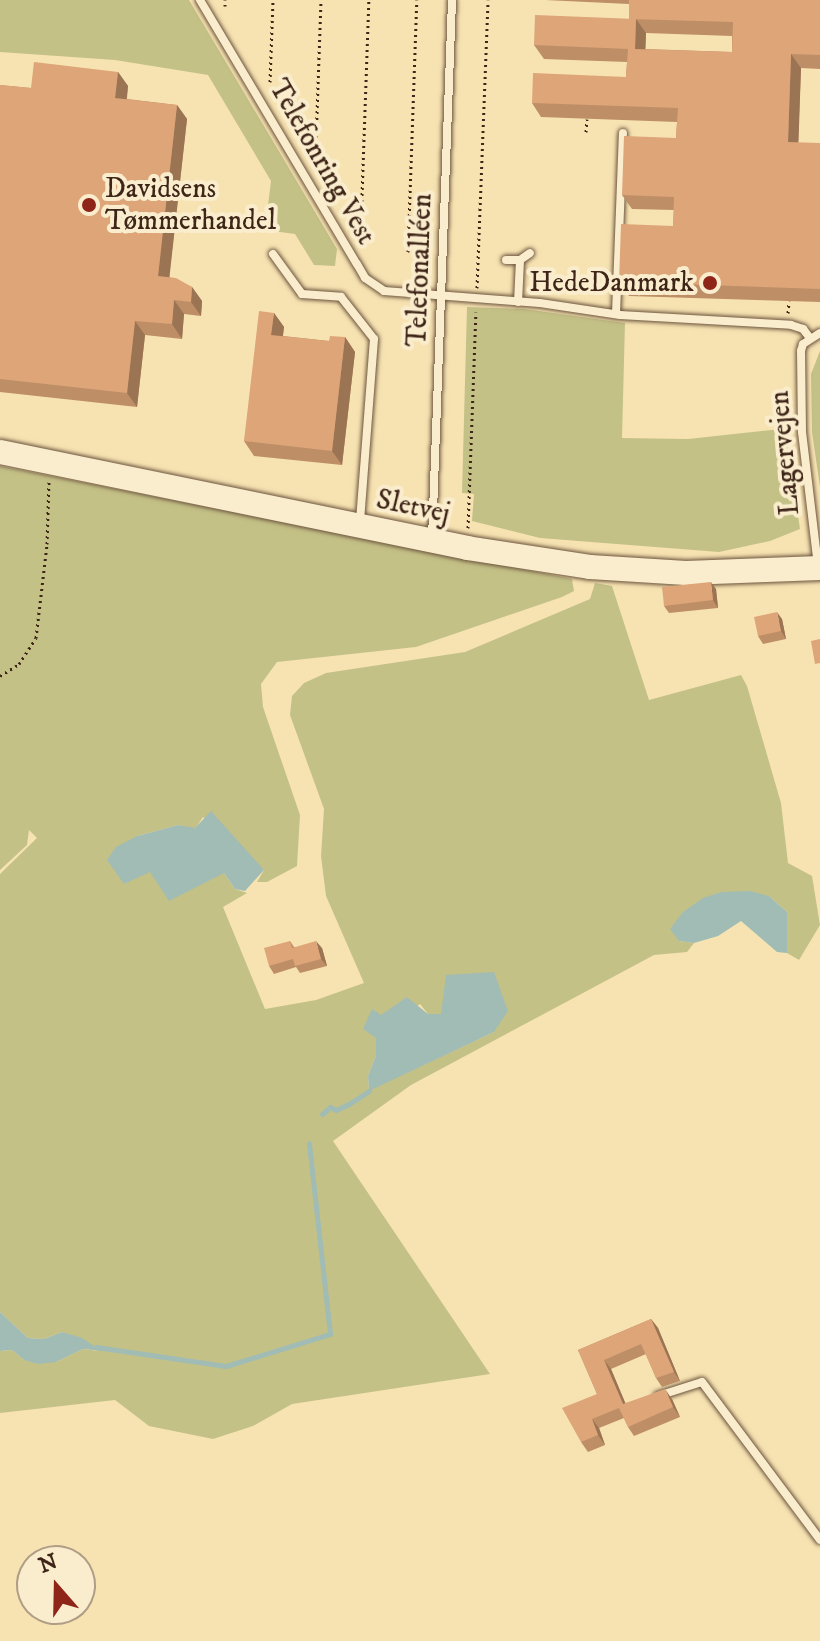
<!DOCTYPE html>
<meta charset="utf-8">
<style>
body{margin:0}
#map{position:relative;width:820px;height:1641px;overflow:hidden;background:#f7e3b2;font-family:"IM FELL DW Pica",serif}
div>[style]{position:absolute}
.green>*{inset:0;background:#c4c187}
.water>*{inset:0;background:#a0bcb5}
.stream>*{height:5px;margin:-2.5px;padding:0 2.5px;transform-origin:2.5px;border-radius:2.5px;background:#a0bcb5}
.path>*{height:3px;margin-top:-1.5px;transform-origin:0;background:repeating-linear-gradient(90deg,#3e2518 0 2px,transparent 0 6px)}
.roads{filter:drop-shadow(0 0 2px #6c543e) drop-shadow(0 0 2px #6c543e)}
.lane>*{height:8px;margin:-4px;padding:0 4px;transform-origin:4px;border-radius:4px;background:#faedcd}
.secondary>*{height:24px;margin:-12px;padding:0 12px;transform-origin:12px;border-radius:12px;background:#faedcd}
.wall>*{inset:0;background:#be8e67}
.shaded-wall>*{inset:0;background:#9b7454}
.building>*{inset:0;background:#dda578}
.dots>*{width:22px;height:22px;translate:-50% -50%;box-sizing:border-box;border:4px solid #faedcd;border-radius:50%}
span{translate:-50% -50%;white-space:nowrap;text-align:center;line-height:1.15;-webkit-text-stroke:8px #faedcd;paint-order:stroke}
.street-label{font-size:28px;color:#3e2518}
.poi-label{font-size:28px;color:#3e2518}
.left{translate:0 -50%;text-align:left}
.right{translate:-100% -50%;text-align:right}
.north{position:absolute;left:16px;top:1545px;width:80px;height:80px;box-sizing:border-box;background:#faedcd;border:2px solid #af9d85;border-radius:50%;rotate:340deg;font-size:22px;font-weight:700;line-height:32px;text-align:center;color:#3e2518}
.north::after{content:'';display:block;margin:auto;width:28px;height:36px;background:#8f2418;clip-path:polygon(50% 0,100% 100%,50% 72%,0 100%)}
</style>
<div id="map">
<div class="green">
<div style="clip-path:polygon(0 0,189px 0,337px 249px,335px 266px,314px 265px,295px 234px,265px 230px,271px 181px,208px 75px,115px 60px,0 52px)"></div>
<div style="clip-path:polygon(467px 307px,524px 309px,625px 323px,622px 438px,688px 439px,790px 428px,786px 433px,800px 529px,770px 541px,719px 552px,540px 538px,472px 521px,474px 494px,462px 493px)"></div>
<div style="clip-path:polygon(820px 351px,820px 487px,812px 432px,811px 374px)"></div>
<div style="clip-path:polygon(evenodd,0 466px,572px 579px,574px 591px,562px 597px,416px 647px,277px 662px,261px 684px,263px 707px,300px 815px,297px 866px,267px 882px,257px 882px,264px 870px,203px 817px,195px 829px,178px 825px,137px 836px,150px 872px,224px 873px,235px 889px,247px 893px,223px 907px,265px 1009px,316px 1000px,364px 983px,326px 896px,321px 856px,324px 809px,290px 715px,292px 696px,304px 683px,326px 673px,465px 652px,590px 599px,595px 583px,612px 586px,649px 700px,741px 675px,747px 686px,781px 803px,788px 863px,812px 876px,820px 925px,799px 960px,787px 953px,787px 912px,769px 896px,679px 941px,694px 943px,687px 952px,654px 955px,411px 1085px,333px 1141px,490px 1374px,292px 1404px,253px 1426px,213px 1439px,149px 1426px,115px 1400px,0 1413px,0 1351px,12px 1350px,24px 1360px,56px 1362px,83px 1349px,99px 1351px,62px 1332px,44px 1339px,28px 1338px,0 1312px,0 874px,37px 838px,29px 830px,27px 845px,0 870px,0 466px,420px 1004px,428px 1014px,441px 1014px,494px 1032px,369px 1090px,368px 1076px,376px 1055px,376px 1038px,420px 1004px)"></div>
</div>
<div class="water">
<div style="clip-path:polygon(211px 811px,264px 870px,245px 891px,235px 889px,224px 873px,169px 901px,150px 872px,124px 884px,107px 860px,116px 847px,137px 836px,178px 825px,195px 828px)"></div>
<div style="clip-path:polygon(750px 891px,769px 896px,787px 912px,787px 953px,777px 952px,741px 921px,718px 936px,694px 943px,679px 941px,670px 929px,683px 912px,703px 898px,721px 892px)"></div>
<div style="clip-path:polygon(494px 972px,508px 1011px,494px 1032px,369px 1091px,368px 1076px,376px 1055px,376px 1038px,363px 1029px,372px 1009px,381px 1015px,407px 997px,428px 1014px,441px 1014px,446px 975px)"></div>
<div style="clip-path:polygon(0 1312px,28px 1338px,44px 1339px,62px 1332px,82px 1338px,102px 1351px,83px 1349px,56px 1362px,38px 1364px,24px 1360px,12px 1350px,0 1351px)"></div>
</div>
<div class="stream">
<div style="left:322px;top:1114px;width:11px;rotate:-41deg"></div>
<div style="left:330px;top:1107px;width:7px;rotate:27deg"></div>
<div style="left:336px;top:1110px;width:14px;rotate:-25deg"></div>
<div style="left:349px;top:1104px;width:24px;rotate:-33deg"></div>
<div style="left:96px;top:1347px;width:131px;rotate:8.3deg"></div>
<div style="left:226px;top:1366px;width:109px;rotate:-17.1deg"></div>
<div style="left:330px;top:1334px;width:192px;rotate:-96.3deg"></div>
</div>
<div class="path">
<div style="left:225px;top:6px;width:6px;rotate:-90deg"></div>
<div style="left:270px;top:82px;width:82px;rotate:-87.9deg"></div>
<div style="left:586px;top:132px;width:13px;rotate:-86deg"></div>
<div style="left:316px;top:143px;width:143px;rotate:-88deg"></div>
<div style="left:361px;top:225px;width:225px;rotate:-88deg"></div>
<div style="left:408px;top:252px;width:252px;rotate:-88deg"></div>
<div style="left:477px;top:288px;width:288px;rotate:-87.8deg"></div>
<div style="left:788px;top:313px;width:12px;rotate:-85deg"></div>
<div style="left:468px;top:528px;width:216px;rotate:-87.9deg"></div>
<div style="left:0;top:676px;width:22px;rotate:-32deg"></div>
<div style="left:19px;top:664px;width:31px;rotate:-57deg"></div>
<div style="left:36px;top:638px;width:95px;rotate:-83.3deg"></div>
<div style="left:47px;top:544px;width:62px;rotate:-88.2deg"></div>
</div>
<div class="roads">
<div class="lane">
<div style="left:200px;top:0;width:307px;rotate:59.3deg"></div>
<div style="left:357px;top:264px;width:16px;rotate:60deg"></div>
<div style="left:365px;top:278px;width:23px;rotate:34deg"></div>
<div style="left:384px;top:291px;width:156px;rotate:4.4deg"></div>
<div style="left:540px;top:303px;width:81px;rotate:8.5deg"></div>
<div style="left:620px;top:315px;width:171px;rotate:3.3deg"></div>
<div style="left:791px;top:325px;width:13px;rotate:18deg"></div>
<div style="left:803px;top:329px;width:11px;rotate:52deg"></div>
<div style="left:273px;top:254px;width:49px;rotate:54.1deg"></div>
<div style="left:302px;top:294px;width:39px;rotate:4deg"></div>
<div style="left:341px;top:297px;width:53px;rotate:51.8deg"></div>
<div style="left:374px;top:339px;width:183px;rotate:94.4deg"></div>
<div style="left:506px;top:260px;width:14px"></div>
<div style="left:520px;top:260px;width:42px;rotate:92.7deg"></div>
<div style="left:520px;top:260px;width:12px;rotate:-35deg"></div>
<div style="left:616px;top:314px;width:181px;rotate:-87.8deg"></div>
<div style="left:432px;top:539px;width:539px;rotate:-87.87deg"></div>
<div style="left:818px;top:566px;width:135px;rotate:-96.8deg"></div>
<div style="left:802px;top:432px;width:81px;rotate:-90.7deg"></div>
<div style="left:801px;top:351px;width:7px;rotate:-74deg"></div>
<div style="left:803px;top:344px;width:20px;rotate:-33deg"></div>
<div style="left:658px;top:1396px;width:46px;rotate:-17.7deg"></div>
<div style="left:702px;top:1382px;width:197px;rotate:53.2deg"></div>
</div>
<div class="secondary">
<div style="left:0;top:452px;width:477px;rotate:11.6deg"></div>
<div style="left:467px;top:548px;width:124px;rotate:8.8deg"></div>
<div style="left:590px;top:567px;width:96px;rotate:3.6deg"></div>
<div style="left:686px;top:573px;width:134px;rotate:-2.1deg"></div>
</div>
</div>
<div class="wall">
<div style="clip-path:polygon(evenodd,545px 0,820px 0,820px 69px,801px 68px,798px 143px,820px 143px,820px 302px,629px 296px,619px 282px,673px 226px,674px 210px,632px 209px,622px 195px,676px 138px,677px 122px,541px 117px,532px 103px,626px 77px,627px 62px,544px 59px,534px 45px,629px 19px,629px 4px,545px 0,646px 33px,732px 36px,732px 52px,645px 49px,646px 33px)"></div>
<div style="clip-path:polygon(118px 72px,128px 86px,127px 99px,177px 105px,187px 119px,169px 277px,192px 287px,202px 301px,201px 316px,184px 314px,182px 339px,145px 335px,137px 407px,0 392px,0 85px,31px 88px)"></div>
<div style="clip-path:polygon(274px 313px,284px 327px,283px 336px,329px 341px,345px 337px,355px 352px,342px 465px,254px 456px,244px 441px)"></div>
<div style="clip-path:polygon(716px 589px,718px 608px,669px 613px,664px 606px)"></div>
<div style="clip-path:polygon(782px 619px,786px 639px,763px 644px,758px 636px)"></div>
<div style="clip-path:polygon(290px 941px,294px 947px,322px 948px,327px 966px,300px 973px,296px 967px,274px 974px,269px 966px)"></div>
<div style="clip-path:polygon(651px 1319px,658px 1328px,680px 1381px,662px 1387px,656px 1378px,646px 1354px,611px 1369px,625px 1403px,672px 1399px,680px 1417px,634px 1436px,628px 1427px,624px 1418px,599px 1428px,605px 1445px,588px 1452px,581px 1442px,597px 1394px,578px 1350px)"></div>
</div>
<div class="shaded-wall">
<div style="clip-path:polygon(636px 19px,646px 33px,645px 63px,635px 49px)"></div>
<div style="clip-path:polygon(791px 54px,801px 68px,798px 156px,788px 142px)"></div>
<div style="clip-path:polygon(118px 72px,128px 86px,125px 112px,115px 98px)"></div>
<div style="clip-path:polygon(177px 105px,187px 119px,168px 290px,158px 276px)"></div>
<div style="clip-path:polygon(192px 287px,202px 301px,201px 316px,191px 302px)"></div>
<div style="clip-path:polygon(174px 300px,184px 314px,182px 339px,172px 324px)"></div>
<div style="clip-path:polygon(274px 313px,284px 327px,281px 349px,271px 335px)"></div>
<div style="clip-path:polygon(135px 321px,145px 335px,137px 407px,127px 393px)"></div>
<div style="clip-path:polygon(345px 337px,355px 352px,342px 465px,332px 451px)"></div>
<div style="clip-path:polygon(711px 582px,716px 589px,718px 608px,713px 600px)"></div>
<div style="clip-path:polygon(777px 612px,782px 619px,786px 639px,781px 631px)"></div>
<div style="clip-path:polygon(316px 941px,322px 948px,327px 966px,321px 959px)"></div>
<div style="clip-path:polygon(651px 1319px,658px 1328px,680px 1381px,674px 1372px)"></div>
<div style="clip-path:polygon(604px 1360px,611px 1369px,630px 1414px,623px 1404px)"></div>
<div style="clip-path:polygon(665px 1389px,672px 1399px,680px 1417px,673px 1407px)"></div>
<div style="clip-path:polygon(592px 1419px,599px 1428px,605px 1445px,598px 1435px)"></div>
</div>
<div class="building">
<div style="clip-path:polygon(629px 0,820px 0,820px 55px,791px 54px,788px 142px,820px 143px,820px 289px,619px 282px,621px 224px,673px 226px,674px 197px,622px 195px,624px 136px,676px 138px,678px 108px,532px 103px,533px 73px,626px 77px,628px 49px,534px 45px,535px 15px,636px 19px,635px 49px,732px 52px,733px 22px,629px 19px)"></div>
<div style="clip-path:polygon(34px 62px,118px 72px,115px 98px,177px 105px,158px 276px,176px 278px,192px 287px,191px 302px,174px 300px,172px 324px,135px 321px,127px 393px,0 379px,0 85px,31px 88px)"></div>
<div style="clip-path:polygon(259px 311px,274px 313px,271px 335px,329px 341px,330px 336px,345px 337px,332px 451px,244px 441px)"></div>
<div style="clip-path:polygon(711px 582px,713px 600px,664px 606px,662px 587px)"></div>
<div style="clip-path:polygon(777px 612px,781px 631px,758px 636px,754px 617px)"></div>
<div style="clip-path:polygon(820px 639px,820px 663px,815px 664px,811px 641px)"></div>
<div style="clip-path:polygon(290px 941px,292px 948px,316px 941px,321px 959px,295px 966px,293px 959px,269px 966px,264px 948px)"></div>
<div style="clip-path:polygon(651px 1319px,674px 1372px,656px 1378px,641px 1344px,604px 1360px,623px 1404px,665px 1389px,673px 1407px,628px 1427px,619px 1408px,592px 1419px,598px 1435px,581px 1442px,562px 1408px,597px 1394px,578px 1350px)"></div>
</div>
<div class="dots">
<div style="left:89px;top:205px;background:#8f2418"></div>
<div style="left:710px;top:283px;background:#8f2418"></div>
</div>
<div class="street-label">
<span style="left:322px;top:162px;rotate:60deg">Telefonring Vest</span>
<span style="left:420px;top:270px;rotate:-88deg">Telefonalléen</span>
<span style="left:785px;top:453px;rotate:-95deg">Lagervejen</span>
<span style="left:413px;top:507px;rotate:12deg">Sletvej</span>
</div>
<div class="poi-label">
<span class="left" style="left:105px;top:205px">Davidsens<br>Tømmerhandel</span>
<span class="right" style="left:694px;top:283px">HedeDanmark</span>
</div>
<div class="north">N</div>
</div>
